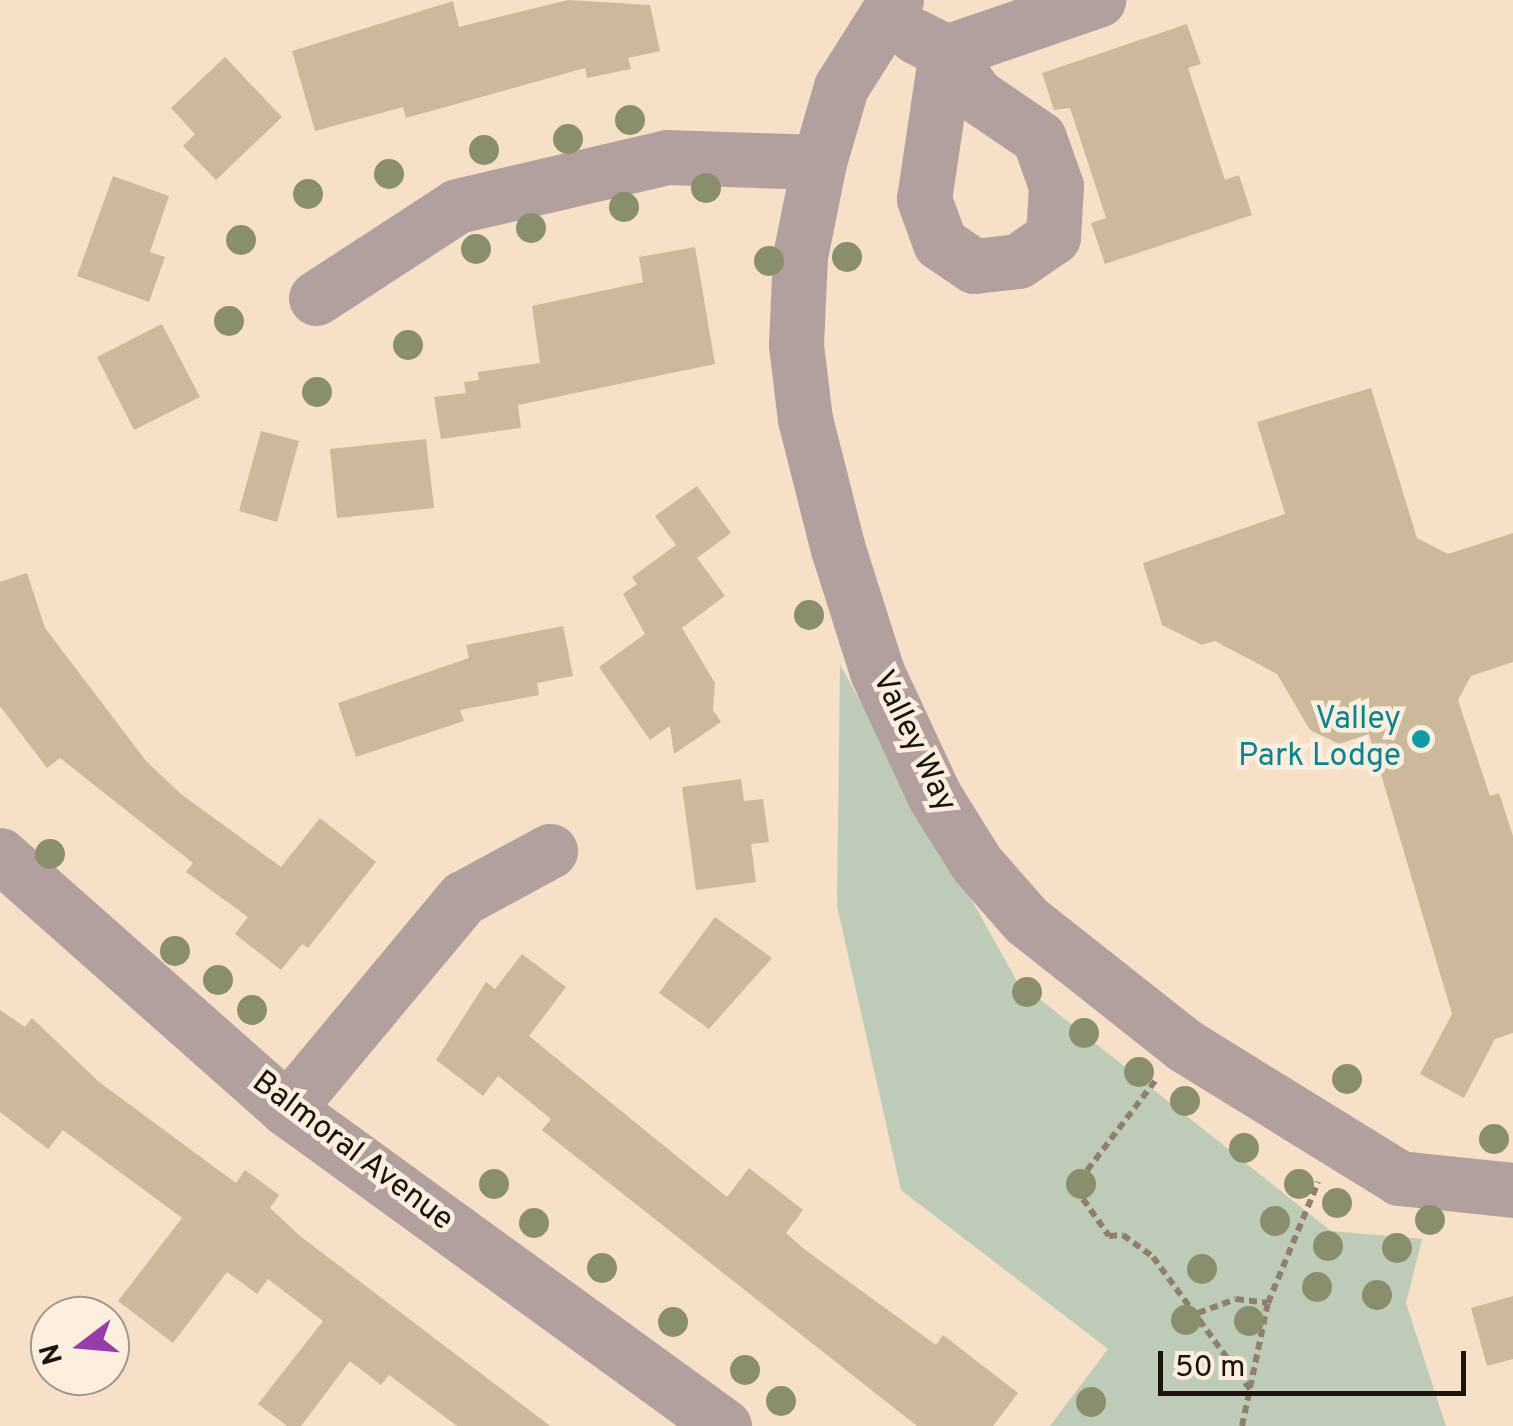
<!DOCTYPE html>
<style>
body{margin:0}
#map{position:relative;width:1513px;height:1426px;overflow:hidden;background:#f6e0c7;font-family:Overpass,sans-serif}
div>[style]{position:absolute}
.green>*{inset:0;background:#bdcbb7}
.building>*{inset:0;background:#ccb99c}
.path>*{height:6px;margin-top:-3px;transform-origin:0;background:repeating-linear-gradient(90deg,#8e7f6e 0 8px,transparent 0 13px)}
.minor>*{height:55px;margin:-27.5px;padding:0 27.5px;transform-origin:27.5px;border-radius:27.5px;background:#b1a09d}
.trees>*{width:30px;height:30px;margin:-15px;border-radius:50%;background:#898e6c}
.dots>*{width:28px;height:28px;translate:-50% -50%;box-sizing:border-box;border:5px solid #fcefe0;border-radius:50%}
span{translate:-50% -50%;white-space:nowrap;text-align:center;line-height:1.15;-webkit-text-stroke:9px #fcefe0;paint-order:stroke}
.culture-label{font-size:32px;color:#0d838f}
.right{translate:-100% -50%;text-align:right}
.street-label{font-size:32px;color:#1c140c}
.north{position:absolute;left:30px;top:1296px;width:100px;height:100px;box-sizing:border-box;background:#fcefe0;border:2px solid #a2978b;border-radius:50%;rotate:254deg;font-size:28px;font-weight:700;line-height:40px;text-align:center;color:#1c140c}
.north::after{content:'';display:block;margin:auto;width:35px;height:45px;background:#963da9;clip-path:polygon(50% 0,100% 100%,50% 72%,0 100%)}
.scale{position:absolute;left:1158px;top:1351px;width:308px;height:45px;box-sizing:border-box;border:5px solid #1c140c;border-top:0;padding-left:12px;font-size:30px;line-height:35px;white-space:nowrap;color:#1c140c;-webkit-text-stroke:8px #fcefe0;paint-order:stroke}
</style>
<div id="map">
<div class="green">
<div style="clip-path:polygon(840px 665px,1017px 981px,1331px 1231px,1422px 1239px,1406px 1303px,1446px 1426px,1050px 1426px,1108px 1349px,901px 1190px,837px 906px)"></div>
</div>
<div class="building">
<div style="clip-path:polygon(568px 0,650px 5px,660px 51px,628px 58px,631px 69px,587px 78px,585px 68px,406px 118px,403px 107px,315px 131px,292px 51px,453px 1px,459px 27px)"></div>
<div style="clip-path:polygon(1187px 24px,1201px 64px,1188px 68px,1225px 180px,1239px 175px,1252px 215px,1105px 264px,1091px 223px,1106px 218px,1070px 108px,1054px 110px,1042px 73px)"></div>
<div style="clip-path:polygon(225px 57px,282px 117px,216px 180px,183px 146px,195px 134px,171px 108px)"></div>
<div style="clip-path:polygon(113px 176px,169px 196px,150px 252px,165px 257px,149px 302px,77px 276px)"></div>
<div style="clip-path:polygon(695px 247px,715px 364px,518px 405px,521px 428px,441px 439px,434px 397px,466px 393px,464px 382px,479px 380px,478px 372px,540px 363px,532px 306px,643px 282px,639px 257px)"></div>
<div style="clip-path:polygon(162px 324px,200px 397px,134px 430px,97px 357px)"></div>
<div style="clip-path:polygon(1371px 388px,1417px 538px,1448px 554px,1513px 533px,1513px 662px,1471px 676px,1458px 700px,1490px 796px,1499px 793px,1513px 836px,1513px 1033px,1495px 1039px,1464px 1098px,1420px 1074px,1452px 1014px,1369px 734px,1339px 744px,1310px 730px,1277px 674px,1215px 641px,1202px 645px,1162px 625px,1143px 563px,1285px 514px,1257px 422px)"></div>
<div style="clip-path:polygon(261px 431px,299px 441px,277px 522px,239px 511px)"></div>
<div style="clip-path:polygon(426px 439px,434px 508px,337px 518px,330px 449px)"></div>
<div style="clip-path:polygon(697px 486px,731px 533px,697px 558px,725px 596px,682px 628px,715px 683px,713px 710px,721px 722px,674px 754px,670px 726px,650px 740px,599px 667px,645px 634px,623px 594px,637px 584px,632px 577px,676px 545px,655px 516px)"></div>
<div style="clip-path:polygon(27px 573px,45px 628px,146px 761px,181px 794px,281px 867px,320px 818px,376px 862px,308px 948px,302px 944px,281px 970px,235px 934px,248px 917px,186px 872px,193px 863px,60px 758px,47px 768px,0 706px,0 582px)"></div>
<div style="clip-path:polygon(563px 626px,573px 676px,537px 683px,539px 695px,460px 710px,464px 721px,356px 757px,338px 703px,469px 658px,466px 645px)"></div>
<div style="clip-path:polygon(741px 779px,744px 801px,763px 799px,769px 842px,751px 844px,756px 882px,696px 890px,682px 787px)"></div>
<div style="clip-path:polygon(715px 917px,772px 958px,709px 1029px,659px 993px)"></div>
<div style="clip-path:polygon(522px 954px,566px 987px,529px 1036px,727px 1197px,749px 1168px,803px 1210px,786px 1233px,804px 1249px,936px 1345px,943px 1335px,1018px 1393px,993px 1426px,917px 1426px,542px 1130px,551px 1119px,498px 1076px,483px 1096px,436px 1060px,486px 982px,495px 989px)"></div>
<div style="clip-path:polygon(0 1010px,25px 1027px,32px 1018px,99px 1082px,236px 1183px,245px 1170px,279px 1195px,270px 1208px,300px 1236px,550px 1426px,457px 1426px,389px 1375px,381px 1385px,350px 1361px,301px 1426px,287px 1426px,258px 1404px,323px 1321px,268px 1279px,257px 1294px,227px 1272px,173px 1343px,118px 1301px,182px 1218px,63px 1130px,48px 1149px,0 1112px)"></div>
<div style="clip-path:polygon(1513px 1296px,1513px 1359px,1487px 1366px,1471px 1308px)"></div>
</div>
<div class="path">
<div style="left:1155px;top:1081px;width:114px;rotate:127.2deg"></div>
<div style="left:1086px;top:1172px;width:27px;rotate:96deg"></div>
<div style="left:1083px;top:1199px;width:45px;rotate:54.9deg"></div>
<div style="left:1109px;top:1236px;width:14px;rotate:-4deg"></div>
<div style="left:1123px;top:1235px;width:37px;rotate:36deg"></div>
<div style="left:1153px;top:1257px;width:169px;rotate:53.7deg"></div>
<div style="left:1198px;top:1313px;width:40px;rotate:-20.2deg"></div>
<div style="left:1236px;top:1299px;width:32px;rotate:7deg"></div>
<div style="left:1242px;top:1426px;width:126px;rotate:-78.1deg"></div>
<div style="left:1268px;top:1303px;width:131px;rotate:-67.5deg"></div>
</div>
<div class="minor">
<div style="left:896px;top:0;width:103px;rotate:122.3deg"></div>
<div style="left:841px;top:87px;width:78px;rotate:106.3deg"></div>
<div style="left:819px;top:162px;width:96px;rotate:101.4deg"></div>
<div style="left:800px;top:256px;width:89px;rotate:92.6deg"></div>
<div style="left:796px;top:345px;width:75px;rotate:83.1deg"></div>
<div style="left:805px;top:419px;width:134px;rotate:75.8deg"></div>
<div style="left:838px;top:549px;width:129px;rotate:72.4deg"></div>
<div style="left:877px;top:672px;width:136px;rotate:65.1deg"></div>
<div style="left:934px;top:795px;width:81px;rotate:58.1deg"></div>
<div style="left:977px;top:864px;width:74px;rotate:48.8deg"></div>
<div style="left:1026px;top:920px;width:201px;rotate:38.3deg"></div>
<div style="left:1184px;top:1045px;width:253px;rotate:31.7deg"></div>
<div style="left:1399px;top:1178px;width:115px;rotate:6deg"></div>
<div style="left:915px;top:36px;width:35px;rotate:27deg"></div>
<div style="left:946px;top:52px;width:161px;rotate:-18.9deg"></div>
<div style="left:946px;top:52px;width:52px;rotate:55.1deg"></div>
<div style="left:976px;top:95px;width:76px;rotate:34.3deg"></div>
<div style="left:1039px;top:138px;width:51px;rotate:70.5deg"></div>
<div style="left:1056px;top:186px;width:51px;rotate:93.4deg"></div>
<div style="left:1053px;top:237px;width:42px;rotate:145.6deg"></div>
<div style="left:1018px;top:261px;width:44px;rotate:173.5deg"></div>
<div style="left:974px;top:266px;width:41px;rotate:-145.9deg"></div>
<div style="left:940px;top:243px;width:47px;rotate:-110deg"></div>
<div style="left:924px;top:199px;width:149px;rotate:-81.5deg"></div>
<div style="left:316px;top:298px;width:168px;rotate:-33.1deg"></div>
<div style="left:457px;top:206px;width:216px;rotate:-13.1deg"></div>
<div style="left:667px;top:157px;width:152px;rotate:1.9deg"></div>
<div style="left:0;top:855px;width:383px;rotate:41.5deg"></div>
<div style="left:287px;top:1109px;width:540px;rotate:35.96deg"></div>
<div style="left:287px;top:1109px;width:275px;rotate:-50.2deg"></div>
<div style="left:463px;top:898px;width:99px;rotate:-28.4deg"></div>
</div>
<div class="trees">
<div style="left:630px;top:120px"></div>
<div style="left:568px;top:139px"></div>
<div style="left:484px;top:150px"></div>
<div style="left:389px;top:174px"></div>
<div style="left:706px;top:188px"></div>
<div style="left:308px;top:194px"></div>
<div style="left:624px;top:207px"></div>
<div style="left:531px;top:228px"></div>
<div style="left:241px;top:240px"></div>
<div style="left:476px;top:249px"></div>
<div style="left:847px;top:257px"></div>
<div style="left:769px;top:261px"></div>
<div style="left:229px;top:321px"></div>
<div style="left:408px;top:345px"></div>
<div style="left:317px;top:392px"></div>
<div style="left:809px;top:615px"></div>
<div style="left:50px;top:854px"></div>
<div style="left:175px;top:951px"></div>
<div style="left:218px;top:980px"></div>
<div style="left:1027px;top:992px"></div>
<div style="left:252px;top:1010px"></div>
<div style="left:1084px;top:1033px"></div>
<div style="left:1139px;top:1072px"></div>
<div style="left:1347px;top:1079px"></div>
<div style="left:1185px;top:1101px"></div>
<div style="left:1494px;top:1139px"></div>
<div style="left:1244px;top:1148px"></div>
<div style="left:494px;top:1184px"></div>
<div style="left:1081px;top:1184px"></div>
<div style="left:1299px;top:1184px"></div>
<div style="left:1337px;top:1203px"></div>
<div style="left:1430px;top:1220px"></div>
<div style="left:1275px;top:1221px"></div>
<div style="left:534px;top:1223px"></div>
<div style="left:1328px;top:1246px"></div>
<div style="left:1397px;top:1248px"></div>
<div style="left:602px;top:1268px"></div>
<div style="left:1202px;top:1269px"></div>
<div style="left:1317px;top:1287px"></div>
<div style="left:1377px;top:1295px"></div>
<div style="left:1186px;top:1320px"></div>
<div style="left:1249px;top:1321px"></div>
<div style="left:673px;top:1322px"></div>
<div style="left:745px;top:1370px"></div>
<div style="left:781px;top:1401px"></div>
<div style="left:1091px;top:1402px"></div>
</div>
<div class="dots">
<div style="left:1421px;top:739px;background:#0f9aa8"></div>
</div>
<div class="culture-label">
<span class="right" style="left:1401px;top:739px">Valley<br>Park Lodge</span>
</div>
<div class="street-label">
<span style="left:913px;top:742px;rotate:64deg">Valley Way</span>
<span style="left:352px;top:1152px;rotate:37deg">Balmoral Avenue</span>
</div>
<div class="north">N</div>
<div class="scale">50 m</div>
</div>
